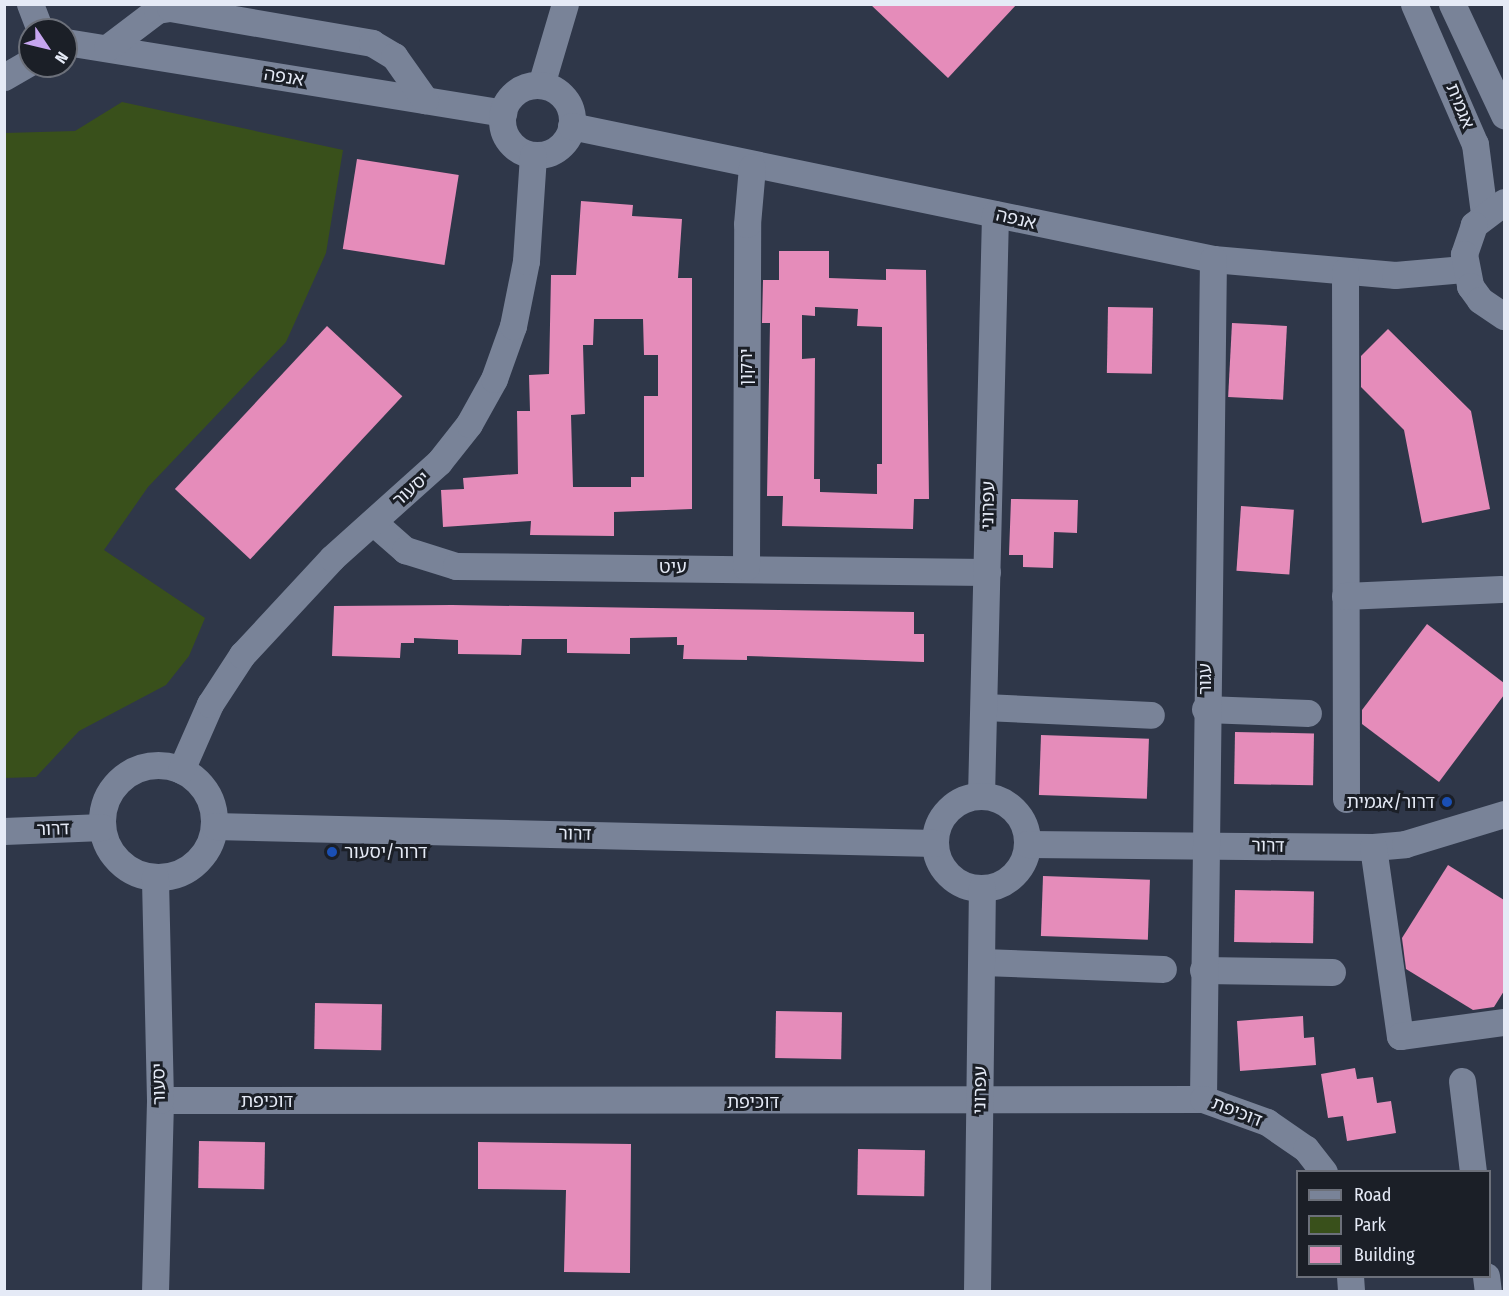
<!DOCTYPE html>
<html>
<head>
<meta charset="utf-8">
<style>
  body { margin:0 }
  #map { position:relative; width:1509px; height:1296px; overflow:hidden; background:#2f3749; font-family:"Fira Sans Condensed","Noto Sans Hebrew",sans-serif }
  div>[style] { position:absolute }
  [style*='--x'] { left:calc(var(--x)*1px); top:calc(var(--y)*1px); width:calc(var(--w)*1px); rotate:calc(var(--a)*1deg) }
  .green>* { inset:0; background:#39501b }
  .building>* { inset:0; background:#e58cba; transform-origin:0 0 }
  .minor>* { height:27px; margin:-13.5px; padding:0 13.5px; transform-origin:13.5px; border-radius:13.5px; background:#798398 }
  .minor>.ring { margin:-13.5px; padding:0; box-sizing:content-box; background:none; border:27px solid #798398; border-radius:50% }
  .dots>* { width:16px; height:16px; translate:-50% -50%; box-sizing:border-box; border:3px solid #1b1f27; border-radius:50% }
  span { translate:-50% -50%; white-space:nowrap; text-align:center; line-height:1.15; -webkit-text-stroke:6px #1b1f27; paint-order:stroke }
  .street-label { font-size:18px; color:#e5eaf6 }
  .poi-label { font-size:18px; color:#e5eaf6 }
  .right { translate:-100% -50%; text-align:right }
  .left { translate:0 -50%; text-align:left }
  .frame { position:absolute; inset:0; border:6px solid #e5eaf6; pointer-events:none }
  .legend { position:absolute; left:1296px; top:1170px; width:195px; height:108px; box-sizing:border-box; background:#1b1f27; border:2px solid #6c707a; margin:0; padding:8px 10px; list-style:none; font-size:18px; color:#e5eaf6 }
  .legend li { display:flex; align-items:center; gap:12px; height:30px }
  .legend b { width:30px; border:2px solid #6c707a }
  .north { position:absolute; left:18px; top:18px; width:60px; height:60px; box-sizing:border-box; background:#1b1f27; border:2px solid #6c707a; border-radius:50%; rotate:125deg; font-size:16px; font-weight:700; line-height:24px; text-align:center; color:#e5eaf6 }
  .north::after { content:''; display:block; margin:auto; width:21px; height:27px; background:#c7a6f0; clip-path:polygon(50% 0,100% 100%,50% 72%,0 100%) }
</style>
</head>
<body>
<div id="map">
  <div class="green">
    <div style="clip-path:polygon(122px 102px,343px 150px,326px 253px,286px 342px,148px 487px,104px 550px,205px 618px,189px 656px,166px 685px,79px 731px,36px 777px,5px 778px,5px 133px,75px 131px)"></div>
  </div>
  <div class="building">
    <div style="clip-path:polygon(870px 4px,1017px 4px,948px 78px)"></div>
    <div style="left:357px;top:159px;width:103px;height:91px;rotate:9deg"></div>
    <div style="clip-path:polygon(evenodd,581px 201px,633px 205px,632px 216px,682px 219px,678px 278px,692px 278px,692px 509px,614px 512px,614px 536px,530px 535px,531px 521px,443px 527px,441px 490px,464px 489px,463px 478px,518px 474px,517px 411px,530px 411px,529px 375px,549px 374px,551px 275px,576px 275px,581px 201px,594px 319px,643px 319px,644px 355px,658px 355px,658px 396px,644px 396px,644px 477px,631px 477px,631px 487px,573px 487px,571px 415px,585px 414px,583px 345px,593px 345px,594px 319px)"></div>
    <div style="clip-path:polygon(evenodd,779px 251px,829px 251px,829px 278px,886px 280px,886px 269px,926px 270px,929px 499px,914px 499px,913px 529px,782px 526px,783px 496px,767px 496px,770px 323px,762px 323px,763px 280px,779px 280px,779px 251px,815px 307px,858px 309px,857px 326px,882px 327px,882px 464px,877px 464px,877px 494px,820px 492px,820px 479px,814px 479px,815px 358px,802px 359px,802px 315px,815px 316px,815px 307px)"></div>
    <div style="left:1108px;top:307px;width:45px;height:66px;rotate:1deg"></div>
    <div style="left:1232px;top:323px;width:55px;height:74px;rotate:3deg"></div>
    <div style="left:327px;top:326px;width:103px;height:223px;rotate:43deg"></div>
    <div style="clip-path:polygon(1388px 329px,1471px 411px,1490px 509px,1422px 523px,1404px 430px,1361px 387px,1361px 356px)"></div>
    <div style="clip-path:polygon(1011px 499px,1078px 500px,1077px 533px,1054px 532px,1053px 568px,1023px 567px,1023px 555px,1009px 555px)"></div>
    <div style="left:1241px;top:506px;width:53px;height:65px;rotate:4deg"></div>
    <div style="clip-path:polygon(452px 605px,914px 612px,914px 634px,924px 634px,924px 662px,747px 656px,747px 660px,683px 659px,684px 645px,677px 645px,677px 637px,630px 638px,630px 654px,567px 653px,567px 639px,522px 639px,521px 655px,458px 654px,458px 640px,414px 638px,414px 643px,401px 643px,400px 658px,332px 656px,334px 606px)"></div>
    <div style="clip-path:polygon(1427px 624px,1504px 683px,1504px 695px,1439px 782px,1362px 724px,1362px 710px)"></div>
    <div style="left:1235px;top:732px;width:79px;height:52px;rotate:1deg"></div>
    <div style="left:1041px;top:735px;width:108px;height:60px;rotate:2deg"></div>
    <div style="clip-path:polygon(1448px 865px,1504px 900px,1504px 991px,1494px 1007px,1473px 1010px,1406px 969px,1402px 938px)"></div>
    <div style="left:1043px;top:876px;width:107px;height:60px;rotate:2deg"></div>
    <div style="left:1235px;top:890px;width:79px;height:52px;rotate:1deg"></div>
    <div style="left:315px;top:1003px;width:67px;height:46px;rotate:1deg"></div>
    <div style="left:776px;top:1011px;width:66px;height:47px;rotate:1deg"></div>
    <div style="clip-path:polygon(1303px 1016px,1304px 1038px,1314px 1037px,1316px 1065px,1240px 1071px,1237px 1021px)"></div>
    <div style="clip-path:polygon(1355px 1068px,1357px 1079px,1373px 1077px,1377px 1103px,1391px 1101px,1396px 1133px,1347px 1141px,1343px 1116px,1328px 1118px,1321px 1074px)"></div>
    <div style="left:199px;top:1141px;width:66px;height:47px;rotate:1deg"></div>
    <div style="clip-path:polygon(478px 1142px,631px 1144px,630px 1273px,564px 1272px,566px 1190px,478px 1189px)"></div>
    <div style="left:858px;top:1149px;width:67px;height:46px;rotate:1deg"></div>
  </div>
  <div class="minor">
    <div style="--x:30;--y:4;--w:28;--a:69"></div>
    <div style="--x:1414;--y:4;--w:153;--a:66.5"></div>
    <div style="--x:1475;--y:144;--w:70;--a:82.6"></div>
    <div style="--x:1452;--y:4;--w:123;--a:64.9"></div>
    <div style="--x:66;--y:42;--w:443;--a:9.2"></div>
    <div style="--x:107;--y:48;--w:63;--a:-37.2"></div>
    <div style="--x:157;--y:10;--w:13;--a:-9"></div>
    <div style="--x:170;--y:8;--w:205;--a:9.8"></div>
    <div style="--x:372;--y:43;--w:26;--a:31"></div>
    <div style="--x:394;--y:56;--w:54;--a:54.8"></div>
    <div style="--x:4;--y:77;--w:30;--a:-30"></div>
    <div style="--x:541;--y:85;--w:84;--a:-73.5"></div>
    <div class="ring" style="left:502px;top:85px;width:43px;height:43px"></div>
    <div style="--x:571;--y:126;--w:656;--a:11.7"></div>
    <div style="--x:1213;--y:259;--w:183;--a:5"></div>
    <div style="--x:1395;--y:275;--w:69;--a:-5"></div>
    <div style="--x:1504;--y:202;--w:38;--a:143"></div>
    <div style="--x:1474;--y:225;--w:31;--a:109"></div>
    <div style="--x:1464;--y:254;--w:33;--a:79"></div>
    <div style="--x:1470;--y:286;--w:17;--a:54"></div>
    <div style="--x:1480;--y:300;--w:29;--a:34"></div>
    <div style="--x:1345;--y:271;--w:528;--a:89.89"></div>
    <div style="--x:373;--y:522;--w:43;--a:41.2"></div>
    <div style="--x:405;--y:550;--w:53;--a:17.4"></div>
    <div style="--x:456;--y:566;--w:531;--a:0.65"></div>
    <div style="--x:746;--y:567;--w:343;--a:-89.8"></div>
    <div style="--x:747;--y:224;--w:57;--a:-85"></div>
    <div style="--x:1345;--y:596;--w:156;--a:-2.6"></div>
    <div style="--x:984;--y:707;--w:167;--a:2.7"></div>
    <div style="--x:1205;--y:709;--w:103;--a:2.2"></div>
    <div class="ring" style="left:102px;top:765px;width:85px;height:85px"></div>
    <div style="--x:181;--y:770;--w:72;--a:-66.3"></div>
    <div style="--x:210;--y:704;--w:59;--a:-56.9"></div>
    <div style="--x:242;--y:655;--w:132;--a:-47.1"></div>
    <div style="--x:332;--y:558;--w:144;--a:-41.9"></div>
    <div style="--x:439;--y:462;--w:48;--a:-51.7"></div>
    <div style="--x:469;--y:424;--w:51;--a:-60.9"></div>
    <div style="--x:494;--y:379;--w:56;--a:-70.3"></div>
    <div style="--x:513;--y:326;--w:66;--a:-78.7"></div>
    <div style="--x:526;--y:261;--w:106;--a:-86.2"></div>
    <div style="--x:981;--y:796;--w:582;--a:-88.62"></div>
    <div class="ring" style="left:935px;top:796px;width:65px;height:65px"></div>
    <div style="--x:214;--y:826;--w:721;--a:1.35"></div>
    <div style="--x:4;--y:831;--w:98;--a:-2.3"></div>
    <div style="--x:1027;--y:844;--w:346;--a:0.5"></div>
    <div style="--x:1373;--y:847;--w:32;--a:-5"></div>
    <div style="--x:1405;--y:844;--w:103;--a:-16.9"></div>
    <div style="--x:1373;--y:847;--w:191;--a:81.9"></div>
    <div style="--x:1400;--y:1036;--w:105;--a:-7.7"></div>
    <div style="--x:982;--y:962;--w:181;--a:2.2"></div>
    <div style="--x:1203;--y:970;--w:129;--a:0.9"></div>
    <div style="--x:1462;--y:1081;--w:92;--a:83.1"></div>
    <div style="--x:1203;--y:1099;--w:840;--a:-89.32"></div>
    <div style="--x:160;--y:1100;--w:1043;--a:-0.05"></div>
    <div style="--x:1203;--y:1099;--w:68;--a:19.8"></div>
    <div style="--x:1267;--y:1122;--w:47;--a:34.7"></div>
    <div style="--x:1306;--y:1149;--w:29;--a:52"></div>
    <div style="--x:1350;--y:1276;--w:16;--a:86"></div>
    <div style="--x:1486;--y:1276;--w:16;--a:83"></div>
    <div style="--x:155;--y:1292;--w:192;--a:-88.5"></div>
    <div style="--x:160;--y:1100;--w:223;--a:-91.3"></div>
    <div style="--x:977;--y:1292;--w:404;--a:-89.3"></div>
  </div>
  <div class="dots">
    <div style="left:1447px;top:802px;background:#1a4fb4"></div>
    <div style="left:332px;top:852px;background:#1a4fb4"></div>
  </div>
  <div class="street-label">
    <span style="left:284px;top:77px;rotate:9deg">אנפה</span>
    <span style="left:1460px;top:106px;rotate:68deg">אגמית</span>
    <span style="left:1016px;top:219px;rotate:13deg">אנפה</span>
    <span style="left:746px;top:367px;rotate:-90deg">ירקון</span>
    <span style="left:411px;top:489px;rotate:-42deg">יסעור</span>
    <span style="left:988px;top:505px;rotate:-89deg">עפרוני</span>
    <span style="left:673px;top:567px">עיט</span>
    <span style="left:1205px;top:679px;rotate:-90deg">עגור</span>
    <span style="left:53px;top:829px;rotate:-2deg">דרור</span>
    <span style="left:575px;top:834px;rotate:1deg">דרור</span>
    <span style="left:1268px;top:846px;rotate:1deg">דרור</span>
    <span style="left:159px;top:1084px;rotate:-91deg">יסעור</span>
    <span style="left:980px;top:1090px;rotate:-89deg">עפרוני</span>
    <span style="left:267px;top:1101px">דוכיפת</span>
    <span style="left:753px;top:1102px">דוכיפת</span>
    <span style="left:1237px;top:1112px;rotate:21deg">דוכיפת</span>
  </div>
  <div class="poi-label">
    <span class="right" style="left:1435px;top:802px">דרור/אגמית</span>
    <span class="left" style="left:344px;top:852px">דרור/יסעור</span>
  </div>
  <div class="frame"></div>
  <ul class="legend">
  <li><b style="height:8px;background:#798398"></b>Road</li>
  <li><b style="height:16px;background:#39501b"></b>Park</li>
  <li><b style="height:16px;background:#e58cba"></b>Building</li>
  </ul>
  <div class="north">N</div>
</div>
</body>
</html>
